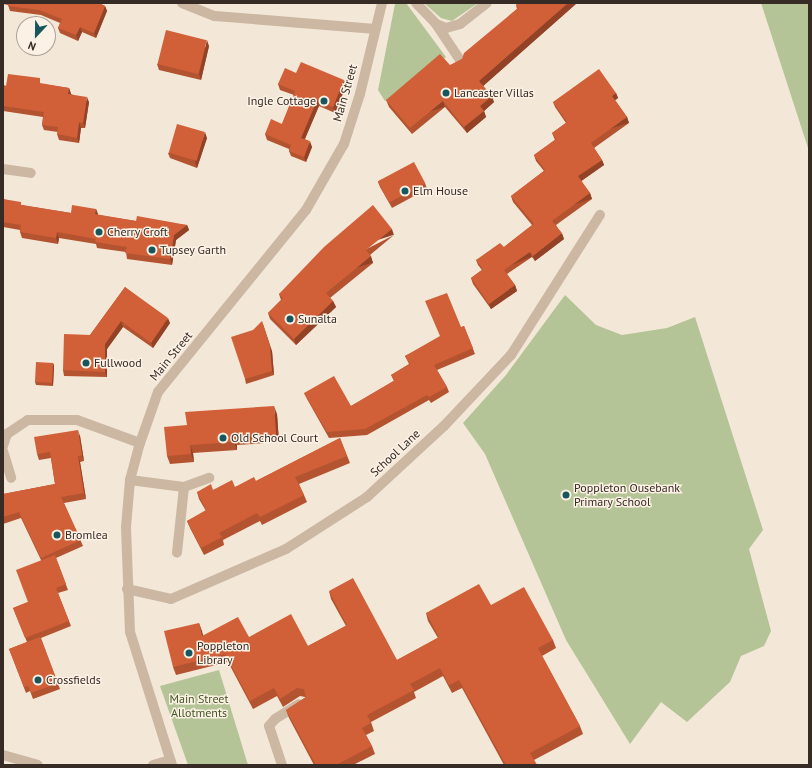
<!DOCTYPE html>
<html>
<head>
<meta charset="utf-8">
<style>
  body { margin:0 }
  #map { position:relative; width:812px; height:768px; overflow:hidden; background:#f3e7d8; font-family:"PT Sans",sans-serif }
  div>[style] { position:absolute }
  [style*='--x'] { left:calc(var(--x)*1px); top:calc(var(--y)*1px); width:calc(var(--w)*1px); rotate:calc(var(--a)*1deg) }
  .green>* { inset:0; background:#b4c496 }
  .service>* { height:10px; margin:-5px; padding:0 5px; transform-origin:5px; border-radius:5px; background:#ccb7a3 }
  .minor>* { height:10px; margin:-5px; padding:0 5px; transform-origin:5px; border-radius:5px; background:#ccb7a3 }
  .tertiary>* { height:10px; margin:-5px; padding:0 5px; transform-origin:5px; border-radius:5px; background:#ccb7a3 }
  .wall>* { inset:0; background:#b45330 }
  .shaded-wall>* { inset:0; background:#924327; transform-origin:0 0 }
  .building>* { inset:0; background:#d16038; transform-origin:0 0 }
  .dots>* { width:11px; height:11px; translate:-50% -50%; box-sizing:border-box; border:2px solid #fbf1e4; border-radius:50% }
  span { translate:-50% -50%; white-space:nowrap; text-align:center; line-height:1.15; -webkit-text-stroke:3px #fbf1e4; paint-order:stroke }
  .street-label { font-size:12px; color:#372b26 }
  .poi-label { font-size:12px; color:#372b26 }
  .left { translate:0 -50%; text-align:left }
  .right { translate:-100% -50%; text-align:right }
  .park-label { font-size:12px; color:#445727 }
  .frame { position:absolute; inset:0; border:4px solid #372b26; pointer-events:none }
  .north { position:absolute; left:16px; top:16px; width:40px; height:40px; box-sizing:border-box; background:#fbf1e4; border:1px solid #ada298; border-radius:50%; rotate:202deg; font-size:11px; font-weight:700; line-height:16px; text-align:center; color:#372b26 }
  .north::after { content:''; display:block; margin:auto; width:14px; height:18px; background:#17565c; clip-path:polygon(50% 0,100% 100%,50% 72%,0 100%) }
</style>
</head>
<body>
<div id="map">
  <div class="green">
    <div style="clip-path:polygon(406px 3px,446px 57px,416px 82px,414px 79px,385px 101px,378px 90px,395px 4px)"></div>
    <div style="clip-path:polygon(424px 3px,478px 3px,452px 21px,441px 18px)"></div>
    <div style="clip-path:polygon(761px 3px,809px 3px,809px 151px)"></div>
    <div style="clip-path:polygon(565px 295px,596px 325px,622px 335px,667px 328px,695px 317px,763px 530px,749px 549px,771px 631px,764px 646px,741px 656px,730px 682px,687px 722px,661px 702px,630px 744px,566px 640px,485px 454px,463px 423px,506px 375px)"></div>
    <div style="clip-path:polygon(219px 670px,248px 765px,188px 765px,160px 686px)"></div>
  </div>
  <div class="service">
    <div style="--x:416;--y:3;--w:29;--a:46"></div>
    <div style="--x:436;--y:24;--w:11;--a:22"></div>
    <div style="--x:446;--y:28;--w:15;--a:-16"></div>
    <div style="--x:460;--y:24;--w:34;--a:-38"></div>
    <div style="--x:436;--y:24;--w:43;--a:56.3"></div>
    <div style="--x:282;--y:765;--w:41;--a:-108.4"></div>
    <div style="--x:269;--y:726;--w:9;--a:-49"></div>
    <div style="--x:275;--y:719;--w:28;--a:-32"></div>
  </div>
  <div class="minor">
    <div style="--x:182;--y:3;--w:35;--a:22"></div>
    <div style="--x:215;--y:16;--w:161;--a:4.6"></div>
    <div style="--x:3;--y:169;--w:28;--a:8"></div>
    <div style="--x:3;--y:446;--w:13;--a:-72"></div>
    <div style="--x:7;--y:434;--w:25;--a:-34"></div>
    <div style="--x:28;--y:420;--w:49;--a:0"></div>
    <div style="--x:77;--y:420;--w:67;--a:20.1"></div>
    <div style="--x:3;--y:451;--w:28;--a:73"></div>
    <div style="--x:130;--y:480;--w:54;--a:7.4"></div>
    <div style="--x:184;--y:487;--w:66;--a:96.1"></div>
    <div style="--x:184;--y:487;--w:27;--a:-20"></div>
    <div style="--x:127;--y:589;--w:45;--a:12.8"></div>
    <div style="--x:171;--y:599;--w:125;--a:-23.5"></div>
    <div style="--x:286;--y:549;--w:96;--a:-32.7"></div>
    <div style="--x:367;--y:497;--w:105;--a:-42.7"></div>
    <div style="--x:444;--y:426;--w:98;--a:-46.7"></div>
    <div style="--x:511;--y:355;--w:166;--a:-57.6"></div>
    <div style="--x:3;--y:755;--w:36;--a:16"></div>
    <div style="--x:153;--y:765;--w:18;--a:-16"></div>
  </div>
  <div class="tertiary">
    <div style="--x:172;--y:765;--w:139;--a:-107.5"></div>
    <div style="--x:130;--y:632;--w:105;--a:-92.2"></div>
    <div style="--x:126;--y:527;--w:47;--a:-85.1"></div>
    <div style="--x:130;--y:480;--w:38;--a:-75"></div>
    <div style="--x:140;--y:443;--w:54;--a:-70.6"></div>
    <div style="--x:158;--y:392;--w:235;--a:-50.9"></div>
    <div style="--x:306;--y:210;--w:76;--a:-60.1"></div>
    <div style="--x:344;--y:144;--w:52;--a:-72.3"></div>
    <div style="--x:360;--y:94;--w:94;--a:-76.4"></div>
  </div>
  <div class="wall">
    <div style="clip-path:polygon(3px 3px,99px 3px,105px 6px,107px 11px,96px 38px,82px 32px,78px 41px,60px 33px,58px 28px,60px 23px,41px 15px,10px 11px,8px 5px,3px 4px)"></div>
    <div style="clip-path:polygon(518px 3px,577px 3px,483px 86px,494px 102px,484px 111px,486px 117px,467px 133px,445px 107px,412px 134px,389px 107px,386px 100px,462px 59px,517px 9px,516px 5px)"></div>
    <div style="clip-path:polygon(209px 46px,201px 80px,159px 70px,157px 64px)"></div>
    <div style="clip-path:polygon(296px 73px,346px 86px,335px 113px,319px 106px,305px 139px,312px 147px,306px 162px,291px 156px,289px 151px,289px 149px,267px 140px,265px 134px,282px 124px,294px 95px,280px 90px,278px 84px)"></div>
    <div style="clip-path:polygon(42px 84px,69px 88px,71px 94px,89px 102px,85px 128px,81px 128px,79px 143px,59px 140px,57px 134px,58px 132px,44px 130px,42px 125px,43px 117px,3px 111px,3px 85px,6px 86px)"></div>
    <div style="clip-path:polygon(616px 93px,618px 98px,615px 100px,627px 117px,629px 123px,594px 148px,602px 160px,604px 165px,581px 181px,590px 193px,592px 199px,556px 225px,564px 239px,535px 261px,532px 257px,507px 274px,515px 285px,517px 291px,491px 309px,473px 284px,471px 278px,482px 270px,478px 265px,476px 260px,504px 247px,532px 225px,513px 202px,511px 196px,544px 171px,536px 161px,534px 155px,555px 140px,552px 133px,566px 123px,555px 107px,553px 102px)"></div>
    <div style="clip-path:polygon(207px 138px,197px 168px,170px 158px,168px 153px)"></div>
    <div style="clip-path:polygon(378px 182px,425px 183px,427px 189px,392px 208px,380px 187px)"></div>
    <div style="clip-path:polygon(3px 199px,22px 205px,71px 213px,96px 209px,98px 215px,136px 221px,187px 225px,189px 230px,176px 240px,172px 265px,127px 259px,126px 252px,97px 248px,96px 244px,59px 238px,58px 244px,22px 238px,20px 232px,20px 230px,3px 227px)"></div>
    <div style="clip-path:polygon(394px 235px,370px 255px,373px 263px,330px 298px,333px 301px,336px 307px,296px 345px,270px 319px,268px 313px,281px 300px,279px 294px)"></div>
    <div style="clip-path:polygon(125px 287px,170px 323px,153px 348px,123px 327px,107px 349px,107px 377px,64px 376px,63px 370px,90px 335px)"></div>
    <div style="clip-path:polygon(464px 326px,475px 354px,437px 370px,447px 387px,449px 392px,431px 403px,429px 400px,367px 435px,329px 438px,307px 399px,304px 393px,351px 406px,394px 381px,391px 375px,409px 364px,405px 356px)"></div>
    <div style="clip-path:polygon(253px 330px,272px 351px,274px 375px,246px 384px,245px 379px)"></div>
    <div style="clip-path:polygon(53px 363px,54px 366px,53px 386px,36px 385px,35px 382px)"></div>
    <div style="clip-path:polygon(277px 414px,279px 442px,237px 445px,237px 450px,193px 453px,194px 462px,170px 464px,167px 456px,187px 425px)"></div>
    <div style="clip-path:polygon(80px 436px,84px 461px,80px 462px,86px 499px,64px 503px,83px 546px,56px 558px,68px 590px,58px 593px,71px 626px,41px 638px,60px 689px,33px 699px,30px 691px,26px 693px,9px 649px,27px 642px,13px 608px,28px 602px,41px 560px,21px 518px,3px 524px,3px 494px,55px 484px,51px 458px,39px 460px,37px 454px)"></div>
    <div style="clip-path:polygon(340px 438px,350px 463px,299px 484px,304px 495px,307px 502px,262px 525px,260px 521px,223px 540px,224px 545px,204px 555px,190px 528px,187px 521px,206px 511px,199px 499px,197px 492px,235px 487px,256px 481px)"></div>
    <div style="clip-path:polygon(329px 591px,397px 660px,438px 638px,428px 621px,426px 613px,491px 605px,553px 640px,556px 648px,542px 656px,580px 726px,583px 734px,534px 760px,537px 765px,504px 765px,462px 688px,452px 693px,443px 676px,414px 692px,416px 698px,371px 722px,374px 731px,366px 735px,372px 746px,375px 754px,353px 765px,314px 765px,289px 718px,286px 710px,306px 697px,305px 697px,300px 696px,283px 707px,277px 696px,253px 709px,228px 662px,176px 675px,173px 667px,199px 623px,203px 636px,249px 637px,308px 646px,346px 626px,331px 599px)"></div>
  </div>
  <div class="shaded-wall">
    <div style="clip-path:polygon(568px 3px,577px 3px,482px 87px,479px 81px)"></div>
    <div style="clip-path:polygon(105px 6px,107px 11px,96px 38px,94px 33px)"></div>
    <div style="clip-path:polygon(80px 27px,82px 32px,78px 41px,76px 35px)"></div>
    <div style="clip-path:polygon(207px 40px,209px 46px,201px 80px,199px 74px)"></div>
    <div style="clip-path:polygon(344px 80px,346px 86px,335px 113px,333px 107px)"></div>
    <div style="clip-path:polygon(69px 88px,71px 94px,70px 99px,68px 94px)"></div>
    <div style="clip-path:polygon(616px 93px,618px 98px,614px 101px,612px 96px)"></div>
    <div style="clip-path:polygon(492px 96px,494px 102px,484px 111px,486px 117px,467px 133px,464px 127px,480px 106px)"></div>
    <div style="clip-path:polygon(87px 97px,89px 102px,85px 128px,83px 123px)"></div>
    <div style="clip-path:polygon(317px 100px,319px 106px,303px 143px,301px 138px)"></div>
    <div style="left:443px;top:101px;width:6px;height:43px;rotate:72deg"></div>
    <div style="left:627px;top:117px;width:6px;height:44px;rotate:72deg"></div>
    <div style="clip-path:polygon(79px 122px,81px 128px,79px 143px,77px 138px)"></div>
    <div style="clip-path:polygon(205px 132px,207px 138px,197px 168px,195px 162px)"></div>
    <div style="clip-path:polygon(310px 141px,312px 147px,306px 162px,304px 157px)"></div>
    <div style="clip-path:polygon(602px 160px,604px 165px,580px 182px,578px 176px)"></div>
    <div style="left:590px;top:193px;width:6px;height:47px;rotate:72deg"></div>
    <div style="clip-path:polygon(96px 209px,98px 214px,97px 220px,95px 214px)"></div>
    <div style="clip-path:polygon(187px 225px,189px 230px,176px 240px,172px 265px,170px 259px,174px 235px)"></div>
    <div style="left:392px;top:229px;width:6px;height:33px;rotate:72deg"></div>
    <div style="clip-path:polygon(57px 232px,59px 238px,58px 244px,56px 238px)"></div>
    <div style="clip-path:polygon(562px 233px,564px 239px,535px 261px,533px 256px)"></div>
    <div style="left:530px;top:252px;width:5px;height:32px;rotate:68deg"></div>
    <div style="left:371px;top:256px;width:7px;height:58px;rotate:74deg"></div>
    <div style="clip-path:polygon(515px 285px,517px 291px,491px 309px,489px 304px)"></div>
    <div style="clip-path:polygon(333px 301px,336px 307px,296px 345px,294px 339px)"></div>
    <div style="clip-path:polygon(168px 318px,170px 323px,153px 348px,151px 343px)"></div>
    <div style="clip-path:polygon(121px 321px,123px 327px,107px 349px,107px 377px,105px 372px,105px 344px)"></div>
    <div style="clip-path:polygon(262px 321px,272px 351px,274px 375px,272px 371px)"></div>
    <div style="clip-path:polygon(53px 363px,54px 366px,53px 386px,52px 383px)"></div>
    <div style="clip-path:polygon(274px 406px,277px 414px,279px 442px,276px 434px)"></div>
    <div style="clip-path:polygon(78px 430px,80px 436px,84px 461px,82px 455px)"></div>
    <div style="clip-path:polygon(234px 437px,237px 445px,237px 450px,234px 442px)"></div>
    <div style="clip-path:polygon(190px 445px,193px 453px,194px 462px,191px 454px)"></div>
    <div style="clip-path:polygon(78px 456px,80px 462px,86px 499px,84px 493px)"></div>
    <div style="clip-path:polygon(199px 623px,202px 631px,205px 644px,202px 636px)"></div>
  </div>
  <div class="building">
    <div style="clip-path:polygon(8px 3px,99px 3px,105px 6px,94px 33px,80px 27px,76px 35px,58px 28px,62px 19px,39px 10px,8px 6px)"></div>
    <div style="clip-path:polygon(518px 3px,568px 3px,479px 81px,492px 96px,480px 106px,484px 111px,464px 127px,443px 101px,410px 128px,386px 100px,440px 54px,450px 65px,462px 59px,464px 53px,518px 8px,516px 5px)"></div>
    <div style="left:166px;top:30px;width:42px;height:35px;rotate:14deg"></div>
    <div style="clip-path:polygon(301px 62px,344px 80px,333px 107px,317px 100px,301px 138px,310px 141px,304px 157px,289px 151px,291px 145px,265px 134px,271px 119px,282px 124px,295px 91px,278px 84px,285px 68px,296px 73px)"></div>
    <div style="clip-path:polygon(599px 69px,616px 93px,612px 96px,627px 117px,591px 143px,602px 160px,578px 176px,590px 193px,552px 221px,562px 233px,533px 256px,530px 252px,504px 270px,515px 285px,489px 304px,471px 278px,483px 269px,476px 260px,500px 243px,504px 247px,534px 224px,511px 196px,545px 170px,534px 155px,556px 139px,552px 133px,567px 122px,553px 102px)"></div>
    <div style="clip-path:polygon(8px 74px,40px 78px,40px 83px,69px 88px,68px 94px,87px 97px,83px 123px,79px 122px,77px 138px,57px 134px,58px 127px,42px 125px,44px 112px,3px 106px,3px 85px,6px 86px)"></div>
    <div style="left:177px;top:124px;width:29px;height:30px;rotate:16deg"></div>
    <div style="left:414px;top:162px;width:24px;height:41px;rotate:62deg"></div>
    <div style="clip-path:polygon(3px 199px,21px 202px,21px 205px,71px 213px,72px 205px,96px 209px,95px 214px,136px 221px,137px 216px,187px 225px,174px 235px,170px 259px,125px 253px,127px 247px,95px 242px,96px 239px,57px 232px,56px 238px,20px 232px,21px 225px,3px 222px)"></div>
    <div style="clip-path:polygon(373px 205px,392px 229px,366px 250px,371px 256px,326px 293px,333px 301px,294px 339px,268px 313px,283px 298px,279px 294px,324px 247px)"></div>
    <div style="clip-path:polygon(125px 287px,168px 318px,151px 343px,121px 321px,105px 344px,105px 372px,63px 370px,64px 334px,90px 335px)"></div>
    <div style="clip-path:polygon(447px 293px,461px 327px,464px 326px,473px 348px,434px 365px,447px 387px,429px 397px,427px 395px,365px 429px,327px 432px,304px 393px,334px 376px,351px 406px,395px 380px,391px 375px,410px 364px,405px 356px,440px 336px,425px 301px)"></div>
    <div style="clip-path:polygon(262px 321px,270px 346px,272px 371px,245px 379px,231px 337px,253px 330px)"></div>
    <div style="left:36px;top:362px;width:17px;height:20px;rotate:3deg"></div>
    <div style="clip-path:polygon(274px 406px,276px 434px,234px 437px,234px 442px,190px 445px,191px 454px,167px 456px,164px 427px,187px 425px,185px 412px)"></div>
    <div style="clip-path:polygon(78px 430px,82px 455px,78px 456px,84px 493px,61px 497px,81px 540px,41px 558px,19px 512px,3px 517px,3px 494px,55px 484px,50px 452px,37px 454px,34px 437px)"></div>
    <div style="clip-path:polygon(340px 438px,347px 456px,295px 477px,304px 495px,260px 517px,257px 513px,219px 533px,222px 537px,201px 548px,187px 521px,206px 510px,197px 492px,211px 484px,213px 490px,232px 480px,235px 487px,254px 477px,256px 481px)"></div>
    <div style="clip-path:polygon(55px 555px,66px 584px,56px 588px,69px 621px,25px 638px,13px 608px,28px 602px,16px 570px)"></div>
    <div style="clip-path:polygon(353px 578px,397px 660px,439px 637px,426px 613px,479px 584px,491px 605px,524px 587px,553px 640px,538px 648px,580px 726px,530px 753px,537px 765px,506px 765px,459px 680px,449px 685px,440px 668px,410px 684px,414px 690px,367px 715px,371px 723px,362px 728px,372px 746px,336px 765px,316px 765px,286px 710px,306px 697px,304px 689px,297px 688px,280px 699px,274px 688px,250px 701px,225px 654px,173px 667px,164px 631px,199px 623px,202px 636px,238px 617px,249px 637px,291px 614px,308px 646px,347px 625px,329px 591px)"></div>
    <div style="clip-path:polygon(40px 637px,58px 683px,31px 693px,28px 686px,24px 687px,9px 649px)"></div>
  </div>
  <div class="dots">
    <div style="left:446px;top:93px;background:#17565c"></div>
    <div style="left:324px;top:101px;background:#17565c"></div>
    <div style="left:405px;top:191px;background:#17565c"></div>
    <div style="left:99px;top:232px;background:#17565c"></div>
    <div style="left:152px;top:250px;background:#17565c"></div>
    <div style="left:290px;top:319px;background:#17565c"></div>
    <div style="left:86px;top:363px;background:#17565c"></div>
    <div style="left:223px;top:438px;background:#17565c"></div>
    <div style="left:566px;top:495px;background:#17565c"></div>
    <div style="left:57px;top:535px;background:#17565c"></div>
    <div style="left:189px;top:653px;background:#17565c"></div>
    <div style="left:38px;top:680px;background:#17565c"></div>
  </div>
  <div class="street-label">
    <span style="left:345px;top:93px;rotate:-74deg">Main Street</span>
    <span style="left:171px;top:356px;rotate:-51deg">Main Street</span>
    <span style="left:395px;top:453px;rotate:-43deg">School Lane</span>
  </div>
  <div class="poi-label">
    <span class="left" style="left:454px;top:93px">Lancaster Villas</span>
    <span class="right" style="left:316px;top:101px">Ingle Cottage</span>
    <span class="left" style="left:413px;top:191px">Elm House</span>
    <span class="left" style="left:107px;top:232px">Cherry Croft</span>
    <span class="left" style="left:160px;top:250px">Tupsey Garth</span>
    <span class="left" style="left:298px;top:319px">Sunalta</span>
    <span class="left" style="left:94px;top:363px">Fullwood</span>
    <span class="left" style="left:231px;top:438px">Old School Court</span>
    <span class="left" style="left:574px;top:495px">Poppleton Ousebank<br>Primary School</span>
    <span class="left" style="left:65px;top:535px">Bromlea</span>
    <span class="left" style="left:197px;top:653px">Poppleton<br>Library</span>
    <span class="left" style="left:46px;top:680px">Crossfields</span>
  </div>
  <div class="park-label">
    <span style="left:199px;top:706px">Main Street<br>Allotments</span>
  </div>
  <div class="frame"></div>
  <div class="north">N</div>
</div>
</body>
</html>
